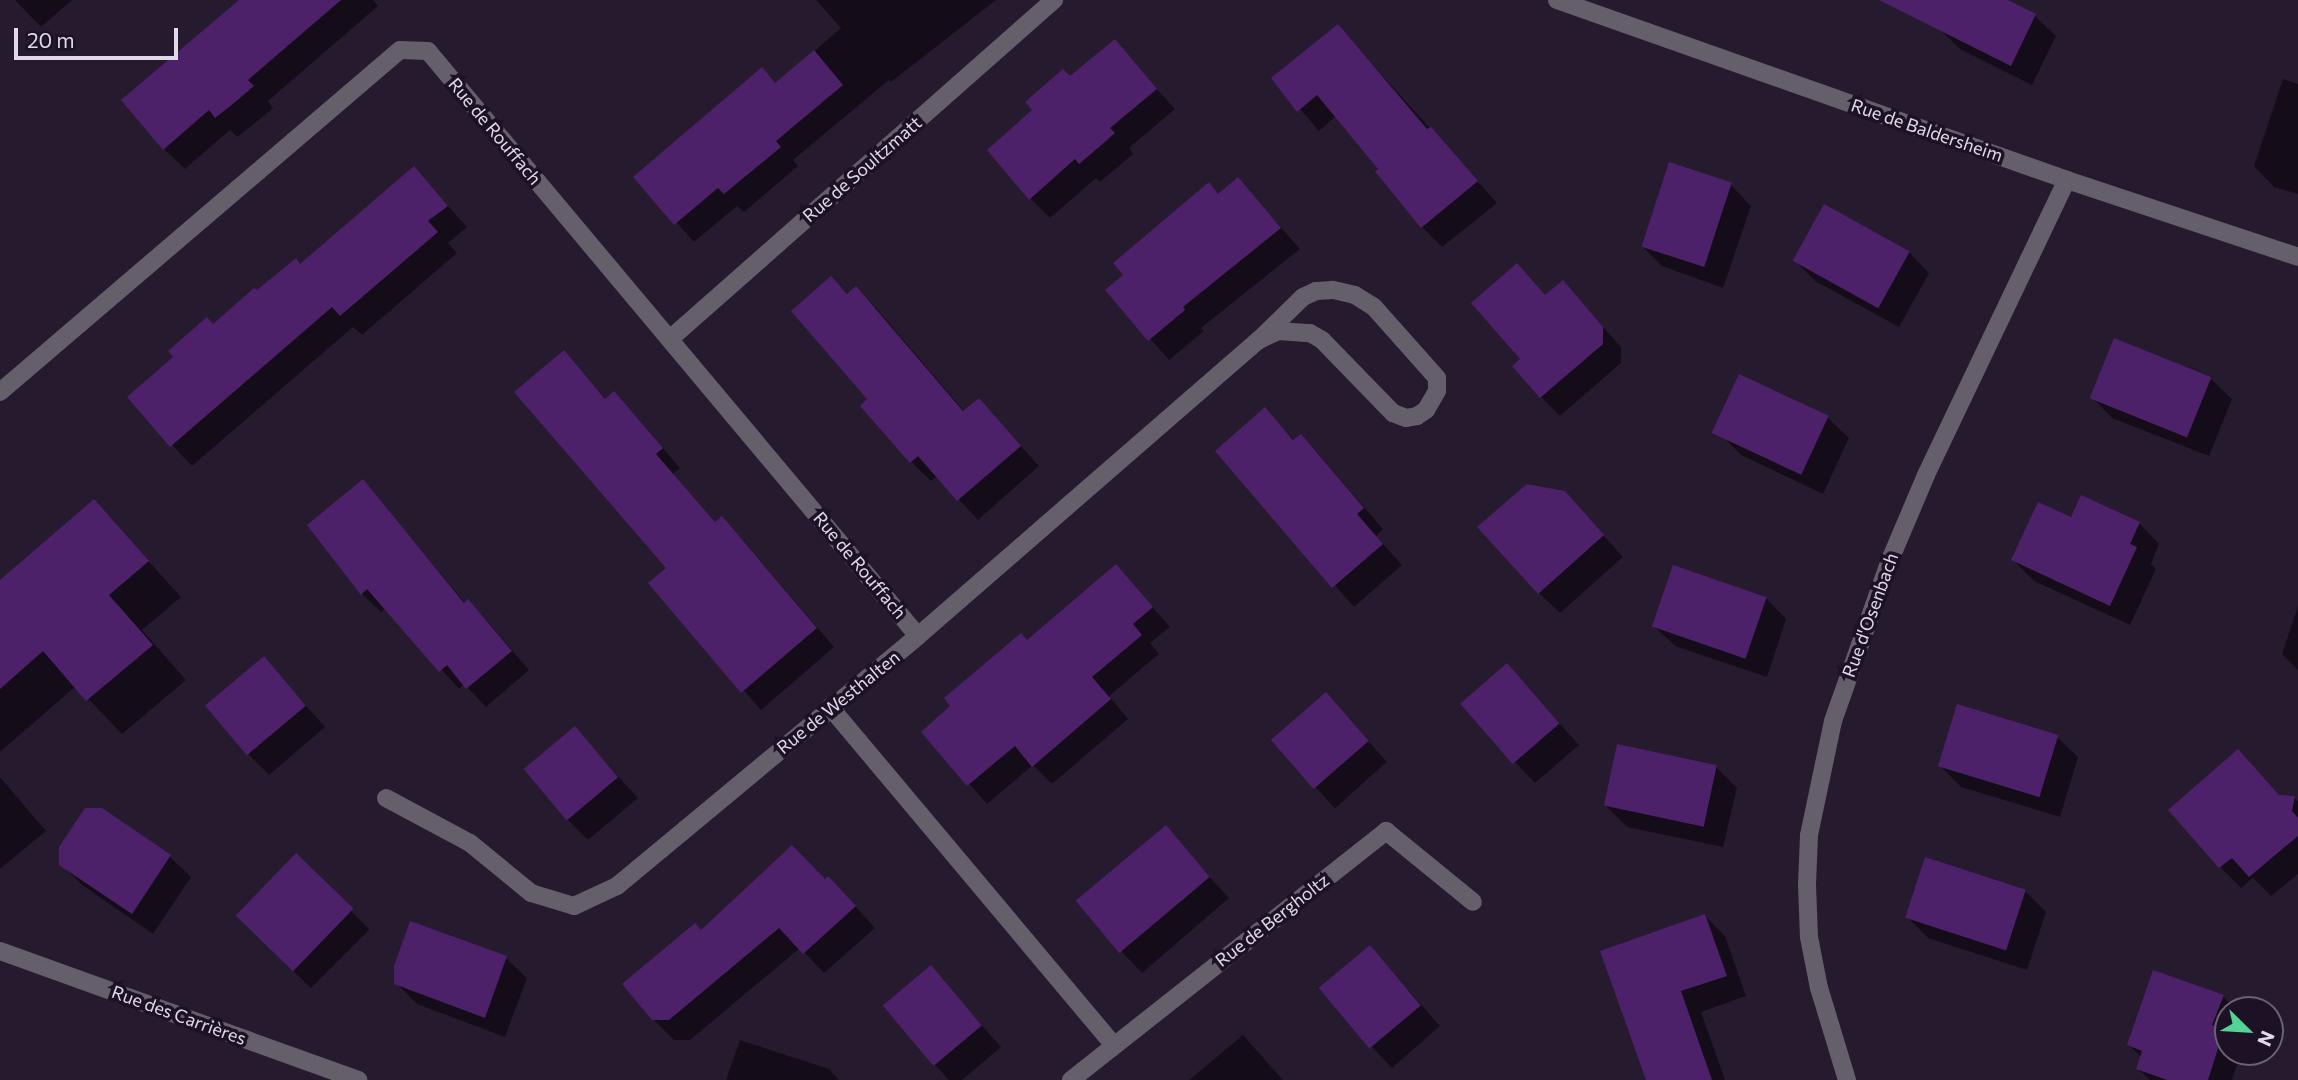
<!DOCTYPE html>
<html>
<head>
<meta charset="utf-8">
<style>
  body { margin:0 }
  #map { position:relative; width:2298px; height:1080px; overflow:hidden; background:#261a2f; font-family:Commissioner,sans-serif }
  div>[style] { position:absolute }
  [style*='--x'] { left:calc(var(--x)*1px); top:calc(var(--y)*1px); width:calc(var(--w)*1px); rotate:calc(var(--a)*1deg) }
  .shadow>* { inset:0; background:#0007; transform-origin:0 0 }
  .building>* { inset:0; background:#4d206a; transform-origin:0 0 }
  .minor>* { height:18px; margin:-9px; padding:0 9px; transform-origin:9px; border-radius:9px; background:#645f6a }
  span { translate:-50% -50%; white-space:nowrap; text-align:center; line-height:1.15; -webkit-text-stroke:7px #1c1125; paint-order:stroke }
  .street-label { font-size:18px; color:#e0d9e7 }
  .north { position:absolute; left:2214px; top:996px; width:70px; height:70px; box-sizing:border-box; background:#1c1125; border:2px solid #6a6173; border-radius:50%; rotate:114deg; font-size:19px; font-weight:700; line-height:28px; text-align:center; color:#e0d9e7 }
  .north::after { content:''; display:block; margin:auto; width:24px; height:32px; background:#53d396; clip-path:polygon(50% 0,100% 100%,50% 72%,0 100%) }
  .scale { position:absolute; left:14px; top:28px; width:164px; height:32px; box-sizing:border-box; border:4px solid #e0d9e7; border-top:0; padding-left:9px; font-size:21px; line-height:24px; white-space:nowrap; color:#e0d9e7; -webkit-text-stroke:5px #1c1125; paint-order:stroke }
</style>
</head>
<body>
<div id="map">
  <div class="shadow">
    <div style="clip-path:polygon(15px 0,72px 0,41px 27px)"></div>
    <div style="clip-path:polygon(241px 0,373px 0,378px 6px,268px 101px,273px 108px,255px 123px,237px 137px,230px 130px,185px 169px,164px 149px)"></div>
    <div style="clip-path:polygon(816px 0,996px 0,891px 82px,889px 80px,793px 160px,798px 166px,744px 212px,737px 206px,694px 242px,636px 177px,761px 69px,776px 84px,841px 28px)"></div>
    <div style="clip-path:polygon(1954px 0,2004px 0,2035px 16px,2056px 36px,2032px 85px,1960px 49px,1939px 29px)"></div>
    <div style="clip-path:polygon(1338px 26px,1497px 203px,1442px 247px,1422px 227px,1381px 169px,1336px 116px,1319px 131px,1273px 78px)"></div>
    <div style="clip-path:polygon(1114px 42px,1175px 109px,1129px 148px,1133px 154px,1100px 182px,1096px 178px,1050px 218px,1030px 198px,1070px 78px)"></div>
    <div style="clip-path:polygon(2283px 79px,2298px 84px,2298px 194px,2274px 187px,2254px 166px)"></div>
    <div style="clip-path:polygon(414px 168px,467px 227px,448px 243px,457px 253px,362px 335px,353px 327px,192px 466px,172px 445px,213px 326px,301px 266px)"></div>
    <div style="clip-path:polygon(1238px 179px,1300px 249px,1201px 328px,1204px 331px,1169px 360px,1108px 291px,1125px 276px,1209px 185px,1219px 195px)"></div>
    <div style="clip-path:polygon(1731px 185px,1751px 206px,1723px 288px,1662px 266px,1642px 246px)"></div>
    <div style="clip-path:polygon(1909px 252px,1929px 273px,1899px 327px,1815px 281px,1795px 261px)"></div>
    <div style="clip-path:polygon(1517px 266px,1547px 297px,1563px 283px,1621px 347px,1621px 363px,1560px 416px,1541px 397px,1522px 359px)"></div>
    <div style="clip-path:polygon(831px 278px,849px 295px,856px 288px,876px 308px,965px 412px,979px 400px,1039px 466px,978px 520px,937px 476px,931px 481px,911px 462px,870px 399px)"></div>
    <div style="clip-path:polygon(564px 352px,607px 400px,614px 394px,632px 412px,680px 468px,673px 474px,716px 523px,722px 519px,740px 537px,834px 647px,761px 710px,651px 583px,668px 568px)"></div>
    <div style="clip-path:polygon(2211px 379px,2232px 399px,2209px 456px,2112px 418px,2092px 397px)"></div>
    <div style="clip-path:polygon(1265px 410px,1295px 441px,1301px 436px,1321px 457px,1383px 529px,1376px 536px,1402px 565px,1354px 607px,1217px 451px)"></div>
    <div style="clip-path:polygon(1828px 418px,1849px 438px,1823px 494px,1741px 455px,1720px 434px)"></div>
    <div style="clip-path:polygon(363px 481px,466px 604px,468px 602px,487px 621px,529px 670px,486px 707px,464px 684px,459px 689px,386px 608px,381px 612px,362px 594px)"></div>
    <div style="clip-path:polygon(1565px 493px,1623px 557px,1560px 613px,1539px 593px)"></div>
    <div style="clip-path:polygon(94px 501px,181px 597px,142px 630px,186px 680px,122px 734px,76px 686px,0 752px,0 582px)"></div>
    <div style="clip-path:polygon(2071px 519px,2139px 523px,2159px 544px,2151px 564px,2156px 569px,2130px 625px,2034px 581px,2013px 560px)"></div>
    <div style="clip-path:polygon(1116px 566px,1170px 627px,1150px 643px,1159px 654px,1109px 696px,1128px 719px,1052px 784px,1033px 765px,987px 804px,923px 732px)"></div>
    <div style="clip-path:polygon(1766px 598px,1786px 619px,1767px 677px,1675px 646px,1654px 626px)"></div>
    <div style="clip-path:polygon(2298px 606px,2298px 670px,2282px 654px)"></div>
    <div style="clip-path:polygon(264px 659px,325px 727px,269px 775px,249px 755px)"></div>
    <div style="clip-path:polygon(1507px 665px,1579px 745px,1535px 783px,1515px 762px)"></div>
    <div style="left:1326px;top:694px;width:91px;height:70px;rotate:48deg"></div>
    <div style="clip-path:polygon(575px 729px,638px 798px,588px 840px,568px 820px)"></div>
    <div style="clip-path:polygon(2057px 737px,2078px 757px,2060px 817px,1961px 787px,1940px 766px)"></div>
    <div style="clip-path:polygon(2238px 751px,2281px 797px,2294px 798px,2298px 801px,2298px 874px,2271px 896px,2253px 878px,2241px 888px,2220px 867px)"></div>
    <div style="clip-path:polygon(1716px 767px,1737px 788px,1723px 847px,1627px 827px,1606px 806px)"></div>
    <div style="clip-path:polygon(0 777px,46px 831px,0 869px)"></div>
    <div style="clip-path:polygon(102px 810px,170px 857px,191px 877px,153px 934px,82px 885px,61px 864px)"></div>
    <div style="clip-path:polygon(1165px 828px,1229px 898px,1142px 973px,1122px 952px)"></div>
    <div style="left:296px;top:856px;width:104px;height:83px;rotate:45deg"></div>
    <div style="clip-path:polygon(2025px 891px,2046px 912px,2027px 970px,1928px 938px,1907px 917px)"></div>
    <div style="clip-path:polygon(849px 899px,875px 928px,824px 973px,800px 948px,690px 1040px,674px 1040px,653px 1019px,702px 932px)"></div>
    <div style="clip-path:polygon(1705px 916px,1725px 936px,1746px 996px,1701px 1012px,1725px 1080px,1647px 1080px)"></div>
    <div style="clip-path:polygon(1370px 947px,1440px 1026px,1392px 1068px,1372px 1047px)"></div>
    <div style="clip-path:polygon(506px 958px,527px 978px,505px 1037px,417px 1004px,396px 983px)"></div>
    <div style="clip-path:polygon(931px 968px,1001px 1047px,962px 1080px,949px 1080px,935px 1065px)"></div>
    <div style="clip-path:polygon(2223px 996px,2236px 1010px,2228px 1010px,2228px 1052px,2240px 1055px,2232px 1080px,2150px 1080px,2138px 1069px,2142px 1058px,2129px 1045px)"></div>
    <div style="clip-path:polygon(1243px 1035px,1283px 1080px,1189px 1080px)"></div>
    <div style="clip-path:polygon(740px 1040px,829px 1069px,839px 1080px,726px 1080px)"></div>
  </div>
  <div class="building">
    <div style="clip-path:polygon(239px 0,341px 0,248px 80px,254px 86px,234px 103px,215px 118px,209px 110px,163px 150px,121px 100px)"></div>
    <div style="clip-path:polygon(1879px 0,2008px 0,2036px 14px,2011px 66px)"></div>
    <div style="clip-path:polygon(1338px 24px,1427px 129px,1431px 127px,1478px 181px,1421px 228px,1378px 175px,1375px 172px,1378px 169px,1317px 95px,1297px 112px,1271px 78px)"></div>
    <div style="clip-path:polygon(1115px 39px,1157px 89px,1110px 128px,1115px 133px,1099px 147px,1079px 164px,1075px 159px,1029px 200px,987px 150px,1032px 110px,1025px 102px,1063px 69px,1070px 76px)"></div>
    <div style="clip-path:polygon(814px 50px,843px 85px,776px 141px,781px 147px,724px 194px,718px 188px,674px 225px,633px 177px,762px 67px,775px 83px)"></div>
    <div style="left:1669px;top:162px;width:66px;height:89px;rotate:18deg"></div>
    <div style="clip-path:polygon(414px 166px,448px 206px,428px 221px,438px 232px,340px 316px,332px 307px,170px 447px,127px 397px,173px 357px,168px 351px,207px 317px,213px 324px,254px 288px,257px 290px,296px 258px,300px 264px)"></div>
    <div style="clip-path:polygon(1238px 177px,1281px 228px,1183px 307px,1185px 310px,1148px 341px,1105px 290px,1123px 275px,1113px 263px,1209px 182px,1218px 194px)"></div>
    <div style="left:1824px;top:204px;width:98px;height:65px;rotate:29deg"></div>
    <div style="clip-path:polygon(1517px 263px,1545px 295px,1563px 280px,1603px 327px,1603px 344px,1540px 398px,1512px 366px,1520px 359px,1471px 303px)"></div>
    <div style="clip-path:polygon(831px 276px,847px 294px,856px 286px,963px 411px,979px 398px,1021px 446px,957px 501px,918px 456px,910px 463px,860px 406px,867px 399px,791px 311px)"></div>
    <div style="left:2114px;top:338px;width:105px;height:65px;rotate:22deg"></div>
    <div style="clip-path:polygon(564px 350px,605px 399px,614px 391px,663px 448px,656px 454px,715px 522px,722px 516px,817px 628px,741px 693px,648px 583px,666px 568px,514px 392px)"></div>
    <div style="left:1739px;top:374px;width:99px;height:65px;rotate:25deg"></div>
    <div style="clip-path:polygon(1265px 407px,1293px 440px,1301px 434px,1364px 508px,1357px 514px,1383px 544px,1332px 588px,1215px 451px)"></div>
    <div style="clip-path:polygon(363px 479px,464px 603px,468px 599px,512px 651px,466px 689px,447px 665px,439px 672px,367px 589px,361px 595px,307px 525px)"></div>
    <div style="clip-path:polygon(1527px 484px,1565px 491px,1604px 535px,1538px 594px,1477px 527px)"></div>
    <div style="clip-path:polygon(2081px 495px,2140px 522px,2130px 544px,2137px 547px,2110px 606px,2011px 560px,2038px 502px,2071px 517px)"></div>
    <div style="clip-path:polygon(94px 499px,149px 561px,109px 595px,153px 645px,86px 701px,43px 651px,0 689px,0 580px)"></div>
    <div style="clip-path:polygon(1116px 564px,1153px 607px,1133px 624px,1142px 635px,1092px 677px,1111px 699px,1032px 767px,1015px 746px,967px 786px,921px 732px,950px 706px,944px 698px,1021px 633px,1027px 640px)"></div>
    <div style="left:1673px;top:565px;width:99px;height:65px;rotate:19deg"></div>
    <div style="left:264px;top:656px;width:65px;height:77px;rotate:50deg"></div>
    <div style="left:1507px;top:663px;width:80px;height:62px;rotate:49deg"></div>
    <div style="left:1326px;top:692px;width:65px;height:73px;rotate:49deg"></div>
    <div style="left:1957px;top:704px;width:106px;height:65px;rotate:17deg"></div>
    <div style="left:575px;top:726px;width:67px;height:67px;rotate:50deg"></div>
    <div style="left:1617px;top:744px;width:102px;height:63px;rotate:12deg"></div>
    <div style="clip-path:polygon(2238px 749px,2279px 795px,2295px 796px,2292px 811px,2298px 818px,2298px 836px,2249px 877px,2232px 858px,2219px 868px,2168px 810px)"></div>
    <div style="clip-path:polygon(85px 808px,102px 808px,171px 855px,132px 914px,59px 865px,59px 847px)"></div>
    <div style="left:1166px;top:825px;width:68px;height:118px;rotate:50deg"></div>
    <div style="clip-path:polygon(792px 845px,825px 879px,828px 876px,856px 906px,803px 954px,779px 928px,669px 1020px,652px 1020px,622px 984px,695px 923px,701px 930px)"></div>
    <div style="left:296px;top:853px;width:80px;height:87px;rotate:44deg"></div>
    <div style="left:1925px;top:857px;width:106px;height:64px;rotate:18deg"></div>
    <div style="clip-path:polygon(1705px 914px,1727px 976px,1681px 991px,1712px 1080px,1646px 1080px,1600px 951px)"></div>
    <div style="clip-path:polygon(410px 921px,507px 956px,485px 1018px,394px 984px,394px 966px)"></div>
    <div style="left:1370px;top:945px;width:79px;height:67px;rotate:50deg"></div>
    <div style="left:931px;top:965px;width:79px;height:63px;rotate:50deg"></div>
    <div style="clip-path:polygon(2153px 970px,2224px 995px,2212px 1025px,2220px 1028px,2218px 1034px,2222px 1036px,2208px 1080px,2167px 1080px,2136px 1069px,2142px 1051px,2127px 1045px)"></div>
  </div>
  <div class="minor">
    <div style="--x:1557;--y:0;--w:541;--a:19.44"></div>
    <div style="--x:2067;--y:180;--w:243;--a:18.4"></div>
    <div style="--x:671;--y:338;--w:511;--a:-41.43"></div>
    <div style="--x:0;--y:392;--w:526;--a:-40.53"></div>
    <div style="--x:400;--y:50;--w:28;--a:2"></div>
    <div style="--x:428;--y:51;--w:763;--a:50.05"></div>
    <div style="--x:830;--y:707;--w:441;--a:50"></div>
    <div style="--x:386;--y:798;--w:95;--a:28.2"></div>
    <div style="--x:470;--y:843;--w:79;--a:39.3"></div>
    <div style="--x:531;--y:893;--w:45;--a:16.8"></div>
    <div style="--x:574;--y:906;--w:47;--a:-24.9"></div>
    <div style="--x:617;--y:886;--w:391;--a:-39.7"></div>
    <div style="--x:918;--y:636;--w:452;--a:-41"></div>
    <div style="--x:1259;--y:340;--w:21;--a:-25"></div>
    <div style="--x:1278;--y:331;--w:32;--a:4"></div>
    <div style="--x:1310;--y:333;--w:14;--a:30"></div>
    <div style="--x:1322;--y:340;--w:102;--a:45.8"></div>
    <div style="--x:1393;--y:413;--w:14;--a:21"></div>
    <div style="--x:1406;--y:418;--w:11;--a:-10"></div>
    <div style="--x:1417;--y:416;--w:11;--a:-34"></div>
    <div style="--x:1426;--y:410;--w:22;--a:-60"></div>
    <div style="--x:1437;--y:391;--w:13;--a:-90"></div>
    <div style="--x:1437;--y:378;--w:95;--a:-131.6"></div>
    <div style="--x:1374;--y:307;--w:22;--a:-148"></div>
    <div style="--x:1355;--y:295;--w:23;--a:-167"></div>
    <div style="--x:1333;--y:290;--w:17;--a:177"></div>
    <div style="--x:1316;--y:291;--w:14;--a:155"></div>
    <div style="--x:1303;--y:297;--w:62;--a:135.7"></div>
    <div style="--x:0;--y:951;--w:381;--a:19.8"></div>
    <div style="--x:1071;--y:1080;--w:402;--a:-38.3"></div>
    <div style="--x:1386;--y:831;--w:112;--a:39.2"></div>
    <div style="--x:1847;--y:1080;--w:96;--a:-106.9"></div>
    <div style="--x:1819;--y:988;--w:52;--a:-101.1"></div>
    <div style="--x:1809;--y:937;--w:52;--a:-92.2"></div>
    <div style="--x:1807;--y:885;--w:50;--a:-87.7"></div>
    <div style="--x:1809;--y:835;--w:116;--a:-78.1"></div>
    <div style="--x:1833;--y:721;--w:171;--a:-70.5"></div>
    <div style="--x:1890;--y:560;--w:92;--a:-67"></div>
    <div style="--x:1926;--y:475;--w:327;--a:-64.5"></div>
  </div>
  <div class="street-label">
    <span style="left:1927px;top:130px;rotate:19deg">Rue de Baldersheim</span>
    <span style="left:495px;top:131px;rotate:50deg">Rue de Rouffach</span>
    <span style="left:862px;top:169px;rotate:-41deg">Rue de Soultzmatt</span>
    <span style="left:860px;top:565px;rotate:50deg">Rue de Rouffach</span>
    <span style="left:1870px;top:615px;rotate:-70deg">Rue d'Osenbach</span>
    <span style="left:838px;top:702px;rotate:-39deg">Rue de Westhalten</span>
    <span style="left:1272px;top:920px;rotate:-38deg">Rue de Bergholtz</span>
    <span style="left:179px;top:1015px;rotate:20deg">Rue des Carrières</span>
  </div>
  <div class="north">N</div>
  <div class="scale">20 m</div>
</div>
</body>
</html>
